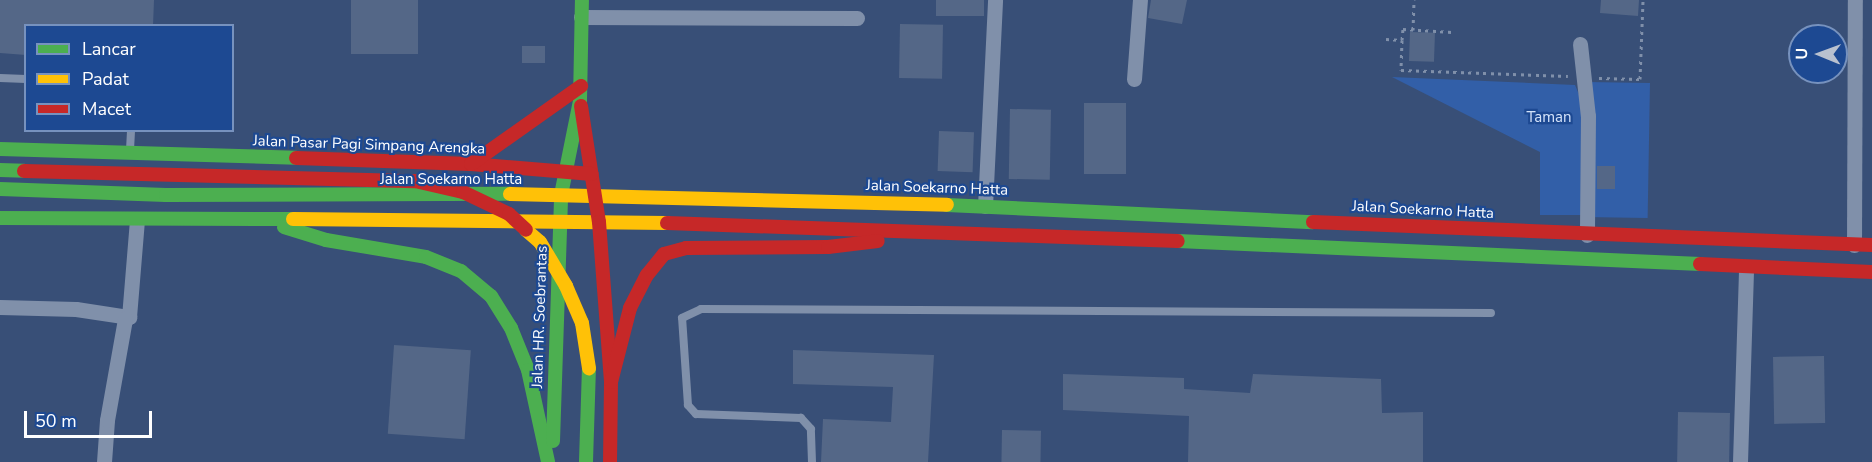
<!DOCTYPE html>
<html>
<head>
<meta charset="utf-8">
<style>
  body { margin:0 }
  #map { position:relative; width:1872px; height:462px; overflow:hidden; background:#384f77; font-family:"Nunito Sans",sans-serif }
  div>[style] { position:absolute }
  [style*='--x'] { left:calc(var(--x)*1px); top:calc(var(--y)*1px); width:calc(var(--w)*1px); rotate:calc(var(--a)*1deg) }
  .green>* { inset:0; background:#325fa8; transform-origin:0 0 }
  .building>* { inset:0; background:#546787; transform-origin:0 0 }
  .path>* { height:3px; margin-top:-1.5px; transform-origin:0; background:repeating-linear-gradient(90deg,#8090aa 0 3px,transparent 0 7.5px) }
  .lane>* { height:8px; margin:-4px; padding:0 4px; transform-origin:4px; border-radius:4px; background:#8090aa }
  .street>* { height:15px; margin:-7.5px; padding:0 7.5px; transform-origin:7.5px; border-radius:7.5px; background:#8090aa }
  .fast>* { height:14px; margin:-7px; padding:0 7px; transform-origin:7px; border-radius:7px; background:#4caf50 }
  .slow>* { height:14px; margin:-7px; padding:0 7px; transform-origin:7px; border-radius:7px; background:#ffc107 }
  .jam>* { height:14px; margin:-7px; padding:0 7px; transform-origin:7px; border-radius:7px; background:#c62828 }
  .slow-bridge>* { height:14px; margin:-7px; padding:0 7px; transform-origin:7px; border-radius:7px; background:#ffc107 }
  .jam-bridge>* { height:14px; margin:-7px; padding:0 7px; transform-origin:7px; border-radius:7px; background:#c62828 }
  span { translate:-50% -50%; white-space:nowrap; text-align:center; line-height:1.15; -webkit-text-stroke:4.5px #1d4992; paint-order:stroke }
  .park-label { font-size:15px; color:#d4e3fa }
  .street-label { font-size:15px; color:#fff }
  .legend { position:absolute; left:24px; top:24px; width:210px; height:108px; box-sizing:border-box; background:#1d4992; border:2px solid #7792be; margin:0; padding:8px 10px; list-style:none; font-size:18px; color:#fff }
  .legend li { display:flex; align-items:center; gap:12px; height:30px }
  .legend b { width:30px; border:2px solid #7792be }
  .north { position:absolute; left:1788px; top:24px; width:60px; height:60px; box-sizing:border-box; background:#1d4992; border:2px solid #7792be; border-radius:50%; rotate:271deg; font-size:16px; font-weight:700; line-height:24px; text-align:center; color:#fff }
  .north::after { content:''; display:block; margin:auto; width:21px; height:27px; background:#b9c1cf; clip-path:polygon(50% 0,100% 100%,50% 72%,0 100%) }
  .scale { position:absolute; left:24px; top:411px; width:128px; height:27px; box-sizing:border-box; border:3px solid #fff; border-top:0; padding-left:8px; font-size:18px; line-height:21px; white-space:nowrap; color:#fff; -webkit-text-stroke:4px #1d4992; paint-order:stroke }
</style>
</head>
<body>
<div id="map">
  <div class="green">
    <div style="clip-path:polygon(1392px 77px,1575px 85px,1584px 106px,1581px 215px,1540px 215px,1540px 152px)"></div>
    <div style="left:1586px;top:82px;width:64px;height:135px;rotate:1deg"></div>
  </div>
  <div class="building">
    <div style="clip-path:polygon(0 0,154px 0,153px 26px,26px 26px,26px 55px,0 53px)"></div>
    <div style="left:351px;top:0;width:67px;height:54px"></div>
    <div style="left:936px;top:0;width:48px;height:16px"></div>
    <div style="clip-path:polygon(1151px 0,1187px 0,1182px 24px,1148px 18px)"></div>
    <div style="clip-path:polygon(1601px 0,1639px 0,1638px 16px,1600px 13px)"></div>
    <div style="left:900px;top:24px;width:43px;height:54px;rotate:1deg"></div>
    <div style="left:1410px;top:32px;width:25px;height:29px;rotate:2deg"></div>
    <div style="left:522px;top:46px;width:23px;height:17px"></div>
    <div style="left:1084px;top:103px;width:42px;height:71px"></div>
    <div style="left:1010px;top:109px;width:41px;height:70px;rotate:1deg"></div>
    <div style="left:939px;top:131px;width:35px;height:40px;rotate:2deg"></div>
    <div style="left:1597px;top:166px;width:18px;height:23px"></div>
    <div style="left:394px;top:345px;width:77px;height:89px;rotate:4deg"></div>
    <div style="clip-path:polygon(793px 350px,934px 355px,928px 462px,821px 462px,823px 419px,891px 422px,893px 387px,793px 384px)"></div>
    <div style="left:1824px;top:356px;width:67px;height:51px;rotate:89deg"></div>
    <div style="clip-path:polygon(1063px 374px,1184px 378px,1184px 389px,1250px 393px,1253px 374px,1381px 379px,1382px 413px,1423px 412px,1423px 462px,1188px 462px,1189px 416px,1063px 410px)"></div>
    <div style="left:1678px;top:412px;width:52px;height:50px;rotate:1deg"></div>
    <div style="left:1002px;top:430px;width:39px;height:32px;rotate:1deg"></div>
  </div>
  <div class="path">
    <div style="--x:1413;--y:30;--w:30;--a:-88"></div>
    <div style="--x:1386;--y:39;--w:16;--a:4"></div>
    <div style="--x:1402;--y:40;--w:30;--a:92"></div>
    <div style="--x:1401;--y:70;--w:167;--a:2.1"></div>
    <div style="--x:1402;--y:40;--w:11;--a:-85"></div>
    <div style="--x:1403;--y:29;--w:49;--a:3.5"></div>
    <div style="--x:1599;--y:78;--w:41;--a:1.4"></div>
    <div style="--x:1640;--y:79;--w:79;--a:-87.8"></div>
  </div>
  <div class="lane">
    <div style="--x:0;--y:78;--w:26;--a:2"></div>
    <div style="--x:130;--y:150;--w:20;--a:-87"></div>
    <div style="--x:812;--y:462;--w:33;--a:-92"></div>
    <div style="--x:811;--y:429;--w:15;--a:-132"></div>
    <div style="--x:801;--y:418;--w:105;--a:-177.8"></div>
    <div style="--x:696;--y:414;--w:12;--a:-132"></div>
    <div style="--x:688;--y:405;--w:87;--a:-93.9"></div>
    <div style="--x:682;--y:318;--w:21;--a:-25"></div>
    <div style="--x:701;--y:309;--w:790;--a:0.29"></div>
  </div>
  <div class="street">
    <div style="--x:581;--y:17;--w:276;--a:0.2"></div>
    <div style="--x:1580;--y:44;--w:72;--a:83.7"></div>
    <div style="--x:1588;--y:116;--w:119;--a:90.5"></div>
    <div style="--x:1134;--y:79;--w:79;--a:-85.7"></div>
    <div style="--x:985;--y:206;--w:206;--a:-87.2"></div>
    <div style="--x:1854;--y:245;--w:245;--a:-89.8"></div>
    <div style="--x:0;--y:307;--w:76;--a:1.5"></div>
    <div style="--x:76;--y:309;--w:54;--a:8.6"></div>
    <div style="--x:129;--y:317;--w:97;--a:-85.3"></div>
    <div style="--x:104;--y:462;--w:42;--a:-85.9"></div>
    <div style="--x:107;--y:420;--w:103;--a:-79.9"></div>
    <div style="--x:1740;--y:462;--w:195;--a:-88.2"></div>
  </div>
  <div class="fast">
    <div style="--x:580;--y:101;--w:101;--a:-88.9"></div>
    <div style="--x:0;--y:149;--w:296;--a:1.7"></div>
    <div style="--x:0;--y:170;--w:24;--a:2"></div>
    <div style="--x:0;--y:189;--w:166;--a:2.1"></div>
    <div style="--x:166;--y:195;--w:344;--a:-0.2"></div>
    <div style="--x:947;--y:205;--w:366;--a:2.7"></div>
    <div style="--x:0;--y:218;--w:293;--a:0.2"></div>
    <div style="--x:284;--y:227;--w:44;--a:17.2"></div>
    <div style="--x:326;--y:240;--w:101;--a:9.6"></div>
    <div style="--x:426;--y:257;--w:38;--a:22"></div>
    <div style="--x:461;--y:271;--w:39;--a:40"></div>
    <div style="--x:491;--y:296;--w:38;--a:58"></div>
    <div style="--x:511;--y:328;--w:45;--a:68"></div>
    <div style="--x:528;--y:370;--w:94;--a:77.7"></div>
    <div style="--x:1178;--y:241;--w:523;--a:2.52"></div>
    <div style="--x:553;--y:441;--w:246;--a:-88.1"></div>
    <div style="--x:561;--y:195;--w:96;--a:-78.6"></div>
    <div style="--x:586;--y:462;--w:94;--a:-88.2"></div>
  </div>
  <div class="slow">
    <div style="--x:510;--y:194;--w:437;--a:1.4"></div>
    <div style="--x:293;--y:219;--w:374;--a:0.6"></div>
  </div>
  <div class="jam">
    <div style="--x:581;--y:106;--w:117;--a:81.2"></div>
    <div style="--x:599;--y:222;--w:160;--a:85.7"></div>
    <div style="--x:611;--y:382;--w:80;--a:90.7"></div>
    <div style="--x:296;--y:158;--w:175;--a:2"></div>
    <div style="--x:471;--y:164;--w:121;--a:4.7"></div>
    <div style="--x:471;--y:164;--w:135;--a:-35.3"></div>
    <div style="--x:1313;--y:222;--w:559;--a:2.36"></div>
    <div style="--x:667;--y:223;--w:511;--a:2.02"></div>
    <div style="--x:1700;--y:264;--w:172;--a:2.7"></div>
    <div style="--x:611;--y:382;--w:76;--a:-75.6"></div>
    <div style="--x:630;--y:308;--w:37;--a:-63"></div>
    <div style="--x:647;--y:275;--w:27;--a:-51"></div>
    <div style="--x:664;--y:254;--w:23;--a:-15"></div>
    <div style="--x:686;--y:248;--w:142;--a:-0.4"></div>
    <div style="--x:828;--y:247;--w:50;--a:-6.8"></div>
  </div>
  <div class="slow-bridge">
    <div style="--x:526;--y:230;--w:18;--a:41"></div>
    <div style="--x:540;--y:242;--w:51;--a:59.4"></div>
    <div style="--x:566;--y:286;--w:40;--a:66.6"></div>
    <div style="--x:582;--y:323;--w:46;--a:81.2"></div>
  </div>
  <div class="jam-bridge">
    <div style="--x:24;--y:171;--w:391;--a:1.5"></div>
    <div style="--x:415;--y:181;--w:49;--a:12.9"></div>
    <div style="--x:463;--y:192;--w:51;--a:25.6"></div>
    <div style="--x:509;--y:214;--w:23;--a:43"></div>
  </div>
  <div class="park-label">
    <span style="left:1549px;top:118px">Taman</span>
  </div>
  <div class="street-label">
    <span style="left:369px;top:145px;rotate:2deg">Jalan Pasar Pagi Simpang Arengka</span>
    <span style="left:451px;top:180px">Jalan Soekarno Hatta</span>
    <span style="left:937px;top:188px;rotate:2deg">Jalan Soekarno Hatta</span>
    <span style="left:1423px;top:210px;rotate:3deg">Jalan Soekarno Hatta</span>
    <span style="left:540px;top:317px;rotate:-88deg">Jalan HR. Soebrantas</span>
  </div>
  <ul class="legend">
  <li><b style="height:8px;background:#4caf50"></b>Lancar</li>
  <li><b style="height:8px;background:#ffc107"></b>Padat</li>
  <li><b style="height:8px;background:#c62828"></b>Macet</li>
  </ul>
  <div class="north">U</div>
  <div class="scale">50 m</div>
</div>
</body>
</html>
